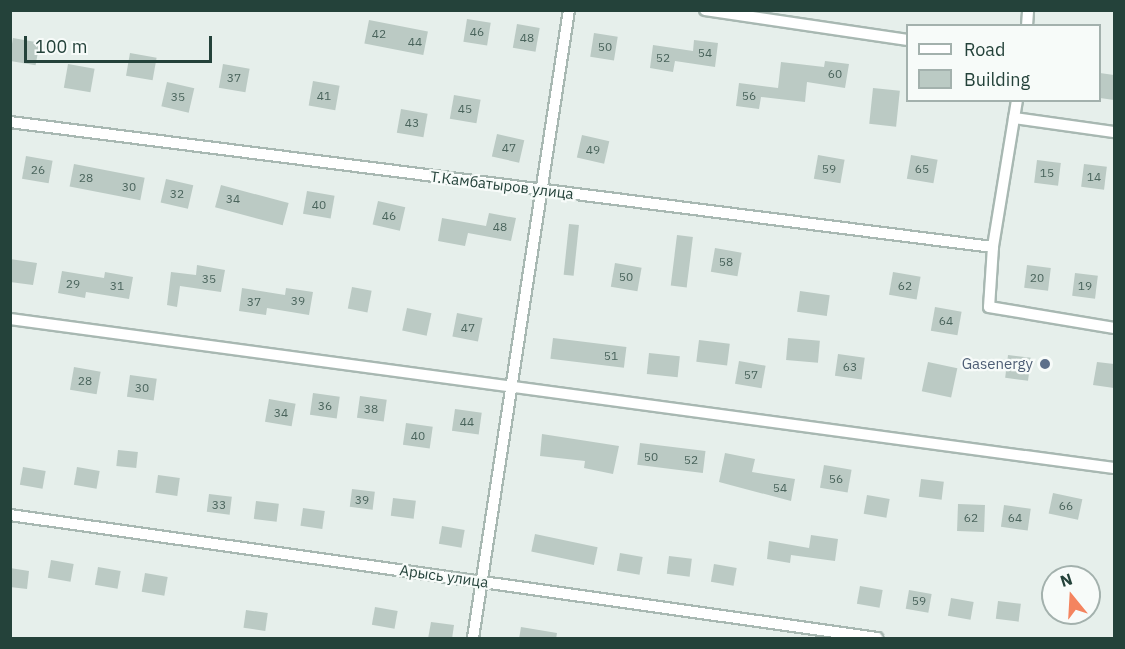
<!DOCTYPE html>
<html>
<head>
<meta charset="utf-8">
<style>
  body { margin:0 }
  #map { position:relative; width:1125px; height:649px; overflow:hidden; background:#e6efeb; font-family:"IBM Plex Sans",sans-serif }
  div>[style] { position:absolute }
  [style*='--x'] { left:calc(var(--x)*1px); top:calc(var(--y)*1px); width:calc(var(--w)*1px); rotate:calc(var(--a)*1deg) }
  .building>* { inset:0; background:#bbcac4; transform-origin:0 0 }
  .roads { filter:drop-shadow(2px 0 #a8b8b2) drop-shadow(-2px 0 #a8b8b2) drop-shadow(0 2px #a8b8b2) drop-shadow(0 -2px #a8b8b2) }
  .minor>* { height:10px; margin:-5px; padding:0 5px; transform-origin:5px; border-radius:5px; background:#fff }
  .dots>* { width:16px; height:16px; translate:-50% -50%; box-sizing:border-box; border:3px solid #f7fbf9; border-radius:50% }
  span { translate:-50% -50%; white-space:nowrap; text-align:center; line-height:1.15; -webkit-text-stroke:4.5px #f7fbf9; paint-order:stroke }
  .number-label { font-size:12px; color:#4a645c }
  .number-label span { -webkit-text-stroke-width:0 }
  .street-label { font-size:15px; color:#24423a }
  .service-label { font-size:15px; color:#4e5e75 }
  .right { translate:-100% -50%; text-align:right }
  .frame { position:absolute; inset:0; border:12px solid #24423a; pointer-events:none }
  .legend { position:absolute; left:906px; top:24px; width:195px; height:78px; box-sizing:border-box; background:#f7fbf9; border:2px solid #a3b1ad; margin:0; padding:8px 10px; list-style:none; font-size:18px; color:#24423a }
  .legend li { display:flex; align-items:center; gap:12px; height:30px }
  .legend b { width:30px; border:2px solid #a3b1ad }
  .north { position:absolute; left:1041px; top:565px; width:60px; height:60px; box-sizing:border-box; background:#f7fbf9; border:2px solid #a3b1ad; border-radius:50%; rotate:342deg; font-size:16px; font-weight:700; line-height:24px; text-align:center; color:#24423a }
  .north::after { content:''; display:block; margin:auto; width:21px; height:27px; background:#f4845f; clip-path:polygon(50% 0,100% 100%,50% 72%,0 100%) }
  .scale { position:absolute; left:24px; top:36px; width:188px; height:27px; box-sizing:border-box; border:3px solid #24423a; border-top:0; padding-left:8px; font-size:18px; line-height:21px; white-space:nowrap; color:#24423a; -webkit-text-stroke:4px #f7fbf9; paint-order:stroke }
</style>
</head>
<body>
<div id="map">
  <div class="building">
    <div style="left:467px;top:19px;width:24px;height:23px;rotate:9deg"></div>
    <div style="left:369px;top:20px;width:60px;height:24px;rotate:11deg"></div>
    <div style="left:517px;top:24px;width:23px;height:24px;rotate:10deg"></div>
    <div style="left:594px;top:33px;width:24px;height:24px;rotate:9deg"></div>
    <div style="left:13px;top:38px;width:27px;height:23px;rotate:10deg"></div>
    <div style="clip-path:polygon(694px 40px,718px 43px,715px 67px,675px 61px,673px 72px,650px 68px,653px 45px,693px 51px)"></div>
    <div style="left:130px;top:53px;width:27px;height:23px;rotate:10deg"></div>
    <div style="clip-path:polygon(825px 61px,849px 64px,845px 88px,807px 82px,805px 102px,761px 97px,759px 109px,736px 106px,739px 83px,778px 88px,781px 62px,824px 67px)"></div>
    <div style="left:68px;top:64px;width:27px;height:24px;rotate:10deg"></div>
    <div style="left:223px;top:64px;width:27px;height:24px;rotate:10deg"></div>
    <div style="clip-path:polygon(1100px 73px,1114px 75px,1114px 100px,1100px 98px)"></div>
    <div style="left:313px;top:81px;width:27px;height:25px;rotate:10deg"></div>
    <div style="left:167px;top:82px;width:28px;height:25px;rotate:13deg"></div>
    <div style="left:873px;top:88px;width:27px;height:36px;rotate:6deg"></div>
    <div style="left:454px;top:95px;width:27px;height:24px;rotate:10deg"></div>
    <div style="left:401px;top:109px;width:27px;height:24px;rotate:10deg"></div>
    <div style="left:497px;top:134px;width:28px;height:23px;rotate:13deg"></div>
    <div style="left:582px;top:135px;width:28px;height:23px;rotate:13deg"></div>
    <div style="left:818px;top:155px;width:27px;height:24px;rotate:10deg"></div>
    <div style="left:911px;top:155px;width:27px;height:24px;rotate:10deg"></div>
    <div style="left:26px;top:156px;width:27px;height:23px;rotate:10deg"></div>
    <div style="left:1037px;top:160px;width:24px;height:23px;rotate:7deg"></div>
    <div style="left:74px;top:164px;width:72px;height:23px;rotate:11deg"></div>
    <div style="left:1084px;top:164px;width:23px;height:23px;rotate:7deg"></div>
    <div style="left:166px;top:179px;width:28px;height:24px;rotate:13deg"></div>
    <div style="left:221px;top:185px;width:70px;height:23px;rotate:15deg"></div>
    <div style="left:307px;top:191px;width:28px;height:23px;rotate:10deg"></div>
    <div style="left:378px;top:201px;width:28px;height:24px;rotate:13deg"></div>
    <div style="clip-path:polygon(489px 213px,516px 218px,511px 241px,468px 233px,465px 246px,438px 241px,442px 218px,486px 226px)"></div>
    <div style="left:569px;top:224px;width:10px;height:51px;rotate:6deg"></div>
    <div style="left:677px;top:235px;width:16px;height:51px;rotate:7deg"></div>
    <div style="left:715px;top:248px;width:27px;height:24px;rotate:10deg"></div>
    <div style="clip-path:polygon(10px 259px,37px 263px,33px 285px,10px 282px)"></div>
    <div style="left:615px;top:263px;width:27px;height:24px;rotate:10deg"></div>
    <div style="clip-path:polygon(197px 265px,225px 270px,221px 292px,180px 286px,177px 307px,167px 305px,171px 272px,196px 275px)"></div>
    <div style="left:1027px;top:265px;width:24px;height:23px;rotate:7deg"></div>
    <div style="clip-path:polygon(62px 271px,104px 278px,105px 272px,133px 277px,129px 299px,86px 292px,85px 298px,58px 293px)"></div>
    <div style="left:893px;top:272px;width:28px;height:23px;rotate:10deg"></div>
    <div style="left:1075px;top:273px;width:23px;height:23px;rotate:7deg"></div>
    <div style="left:352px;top:287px;width:20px;height:22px;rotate:11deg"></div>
    <div style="clip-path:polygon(242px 288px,285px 295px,286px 288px,313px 292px,309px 315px,267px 308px,266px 315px,239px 311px)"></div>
    <div style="left:800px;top:291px;width:30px;height:21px;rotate:8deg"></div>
    <div style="left:935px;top:307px;width:27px;height:24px;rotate:10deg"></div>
    <div style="left:407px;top:308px;width:25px;height:23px;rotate:12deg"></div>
    <div style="left:457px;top:313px;width:26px;height:24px;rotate:11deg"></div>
    <div style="left:553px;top:338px;width:74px;height:21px;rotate:7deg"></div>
    <div style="left:788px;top:338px;width:32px;height:22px;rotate:5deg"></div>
    <div style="left:699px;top:340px;width:31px;height:22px;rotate:7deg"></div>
    <div style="left:649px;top:353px;width:31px;height:21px;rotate:6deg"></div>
    <div style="left:838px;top:354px;width:27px;height:22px;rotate:8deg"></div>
    <div style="left:1008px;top:355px;width:23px;height:23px;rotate:7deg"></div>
    <div style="left:739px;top:361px;width:27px;height:23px;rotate:10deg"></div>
    <div style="left:928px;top:362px;width:30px;height:30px;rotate:12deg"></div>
    <div style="clip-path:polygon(1097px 362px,1114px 364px,1114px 388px,1093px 385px)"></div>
    <div style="left:74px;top:367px;width:27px;height:23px;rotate:10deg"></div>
    <div style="left:130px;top:375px;width:27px;height:22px;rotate:8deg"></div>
    <div style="left:313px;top:393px;width:27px;height:22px;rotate:8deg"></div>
    <div style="left:360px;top:396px;width:27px;height:22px;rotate:8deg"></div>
    <div style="left:269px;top:399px;width:27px;height:23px;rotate:10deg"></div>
    <div style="left:455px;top:409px;width:27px;height:22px;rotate:8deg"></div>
    <div style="left:406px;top:423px;width:27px;height:22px;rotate:8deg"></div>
    <div style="clip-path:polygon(542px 434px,619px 446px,613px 474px,584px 468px,585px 461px,540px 456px)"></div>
    <div style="left:640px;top:443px;width:66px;height:22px;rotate:7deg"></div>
    <div style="left:118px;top:450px;width:20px;height:16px;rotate:6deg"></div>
    <div style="clip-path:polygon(725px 453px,755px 459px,752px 472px,795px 479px,791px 501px,719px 482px)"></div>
    <div style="left:824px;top:465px;width:28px;height:23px;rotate:10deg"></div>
    <div style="left:23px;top:467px;width:23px;height:18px;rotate:10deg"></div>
    <div style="left:77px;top:467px;width:23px;height:18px;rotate:10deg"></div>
    <div style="left:158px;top:475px;width:22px;height:18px;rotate:8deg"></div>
    <div style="left:921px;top:479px;width:23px;height:18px;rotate:7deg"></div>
    <div style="left:352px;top:489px;width:23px;height:18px;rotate:7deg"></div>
    <div style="left:1053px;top:493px;width:30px;height:21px;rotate:12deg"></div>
    <div style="left:209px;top:494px;width:23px;height:18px;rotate:7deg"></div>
    <div style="left:867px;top:495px;width:23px;height:19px;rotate:10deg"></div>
    <div style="left:393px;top:498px;width:23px;height:18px;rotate:7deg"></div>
    <div style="left:256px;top:501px;width:23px;height:18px;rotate:7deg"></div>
    <div style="left:958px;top:504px;width:27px;height:27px;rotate:2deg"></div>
    <div style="left:1004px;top:505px;width:27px;height:22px;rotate:8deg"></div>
    <div style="left:303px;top:508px;width:22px;height:18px;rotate:8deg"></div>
    <div style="left:442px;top:526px;width:23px;height:18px;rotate:10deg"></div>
    <div style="left:535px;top:534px;width:64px;height:18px;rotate:12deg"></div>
    <div style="clip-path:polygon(811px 535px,838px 539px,835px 561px,791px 555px,790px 563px,767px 559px,769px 541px,809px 548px)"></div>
    <div style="left:620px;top:553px;width:23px;height:18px;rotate:10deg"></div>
    <div style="left:669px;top:556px;width:23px;height:18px;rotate:7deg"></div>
    <div style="left:51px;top:560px;width:23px;height:18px;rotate:10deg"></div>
    <div style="left:714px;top:564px;width:23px;height:18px;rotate:10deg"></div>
    <div style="left:98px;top:567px;width:23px;height:18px;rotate:10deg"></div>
    <div style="clip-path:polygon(10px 568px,29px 571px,27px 589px,10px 587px)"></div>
    <div style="left:145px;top:573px;width:23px;height:19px;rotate:10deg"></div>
    <div style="left:860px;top:586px;width:23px;height:18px;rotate:10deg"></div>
    <div style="left:909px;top:590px;width:23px;height:19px;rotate:10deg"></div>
    <div style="left:951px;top:598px;width:23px;height:18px;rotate:10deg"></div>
    <div style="left:998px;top:601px;width:23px;height:18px;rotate:7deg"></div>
    <div style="left:375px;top:607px;width:23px;height:18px;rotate:10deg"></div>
    <div style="left:246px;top:610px;width:22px;height:18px;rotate:8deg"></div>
    <div style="clip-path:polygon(431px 622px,454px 625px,452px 639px,428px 639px)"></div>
    <div style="clip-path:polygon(521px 627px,557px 633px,556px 639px,519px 639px)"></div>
  </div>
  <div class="roads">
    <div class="minor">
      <div style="--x:705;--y:10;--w:205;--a:8.4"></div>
      <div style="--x:1027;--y:26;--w:16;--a:-86"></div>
      <div style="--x:1017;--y:100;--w:149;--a:99.3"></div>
      <div style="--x:993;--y:247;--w:60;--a:93.8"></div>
      <div style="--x:989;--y:307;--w:127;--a:9.5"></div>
      <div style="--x:1014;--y:118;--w:101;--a:8"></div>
      <div style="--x:10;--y:122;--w:991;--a:7.25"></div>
      <div style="--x:10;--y:319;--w:1114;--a:7.69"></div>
      <div style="--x:10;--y:515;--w:876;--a:8.07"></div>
      <div style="--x:473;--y:638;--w:635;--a:-81.31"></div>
    </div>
  </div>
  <div class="dots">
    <div style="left:1045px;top:364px;background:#5c6f8a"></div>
  </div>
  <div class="number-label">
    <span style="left:477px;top:32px">46</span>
    <span style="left:379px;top:34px">42</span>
    <span style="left:527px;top:38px">48</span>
    <span style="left:415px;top:42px">44</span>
    <span style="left:605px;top:47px">50</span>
    <span style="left:705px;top:53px">54</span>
    <span style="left:663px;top:58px">52</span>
    <span style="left:835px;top:74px">60</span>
    <span style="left:234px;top:78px">37</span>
    <span style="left:324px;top:96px">41</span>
    <span style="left:749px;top:96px">56</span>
    <span style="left:178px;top:97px">35</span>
    <span style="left:465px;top:109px">45</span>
    <span style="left:412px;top:123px">43</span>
    <span style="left:509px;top:148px">47</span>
    <span style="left:593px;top:150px">49</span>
    <span style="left:829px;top:169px">59</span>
    <span style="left:922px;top:169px">65</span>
    <span style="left:38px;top:170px">26</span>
    <span style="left:1047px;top:173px">15</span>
    <span style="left:1094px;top:177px">14</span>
    <span style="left:86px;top:178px">28</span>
    <span style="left:129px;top:187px">30</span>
    <span style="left:177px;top:194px">32</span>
    <span style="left:233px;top:199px">34</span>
    <span style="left:319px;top:205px">40</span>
    <span style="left:389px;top:216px">46</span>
    <span style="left:500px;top:227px">48</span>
    <span style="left:726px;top:262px">58</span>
    <span style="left:626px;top:277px">50</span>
    <span style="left:1037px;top:278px">20</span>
    <span style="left:209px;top:279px">35</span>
    <span style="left:73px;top:284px">29</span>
    <span style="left:117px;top:286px">31</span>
    <span style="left:905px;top:286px">62</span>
    <span style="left:1085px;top:286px">19</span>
    <span style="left:298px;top:301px">39</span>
    <span style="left:254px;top:302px">37</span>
    <span style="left:946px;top:321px">64</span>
    <span style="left:468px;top:328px">47</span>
    <span style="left:611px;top:356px">51</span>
    <span style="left:850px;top:367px">63</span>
    <span style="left:751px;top:375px">57</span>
    <span style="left:85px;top:381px">28</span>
    <span style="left:142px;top:388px">30</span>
    <span style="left:325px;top:406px">36</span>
    <span style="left:371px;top:409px">38</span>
    <span style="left:281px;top:413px">34</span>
    <span style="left:467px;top:422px">44</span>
    <span style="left:418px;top:436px">40</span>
    <span style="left:651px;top:457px">50</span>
    <span style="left:691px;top:460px">52</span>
    <span style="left:836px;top:479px">56</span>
    <span style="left:780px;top:488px">54</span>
    <span style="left:362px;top:500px">39</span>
    <span style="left:219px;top:505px">33</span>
    <span style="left:1066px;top:506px">66</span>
    <span style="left:971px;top:518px">62</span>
    <span style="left:1015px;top:518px">64</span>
    <span style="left:919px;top:601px">59</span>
  </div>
  <div class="street-label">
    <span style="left:502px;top:185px;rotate:7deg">Т.Камбатыров улица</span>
    <span style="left:444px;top:576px;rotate:8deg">Арысь улица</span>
  </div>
  <div class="service-label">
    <span class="right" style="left:1033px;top:364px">Gasenergy</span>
  </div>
  <div class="frame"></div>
  <ul class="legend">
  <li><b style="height:8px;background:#fff"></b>Road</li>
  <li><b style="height:16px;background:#bbcac4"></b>Building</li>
  </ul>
  <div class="north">N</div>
  <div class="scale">100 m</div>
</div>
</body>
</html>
